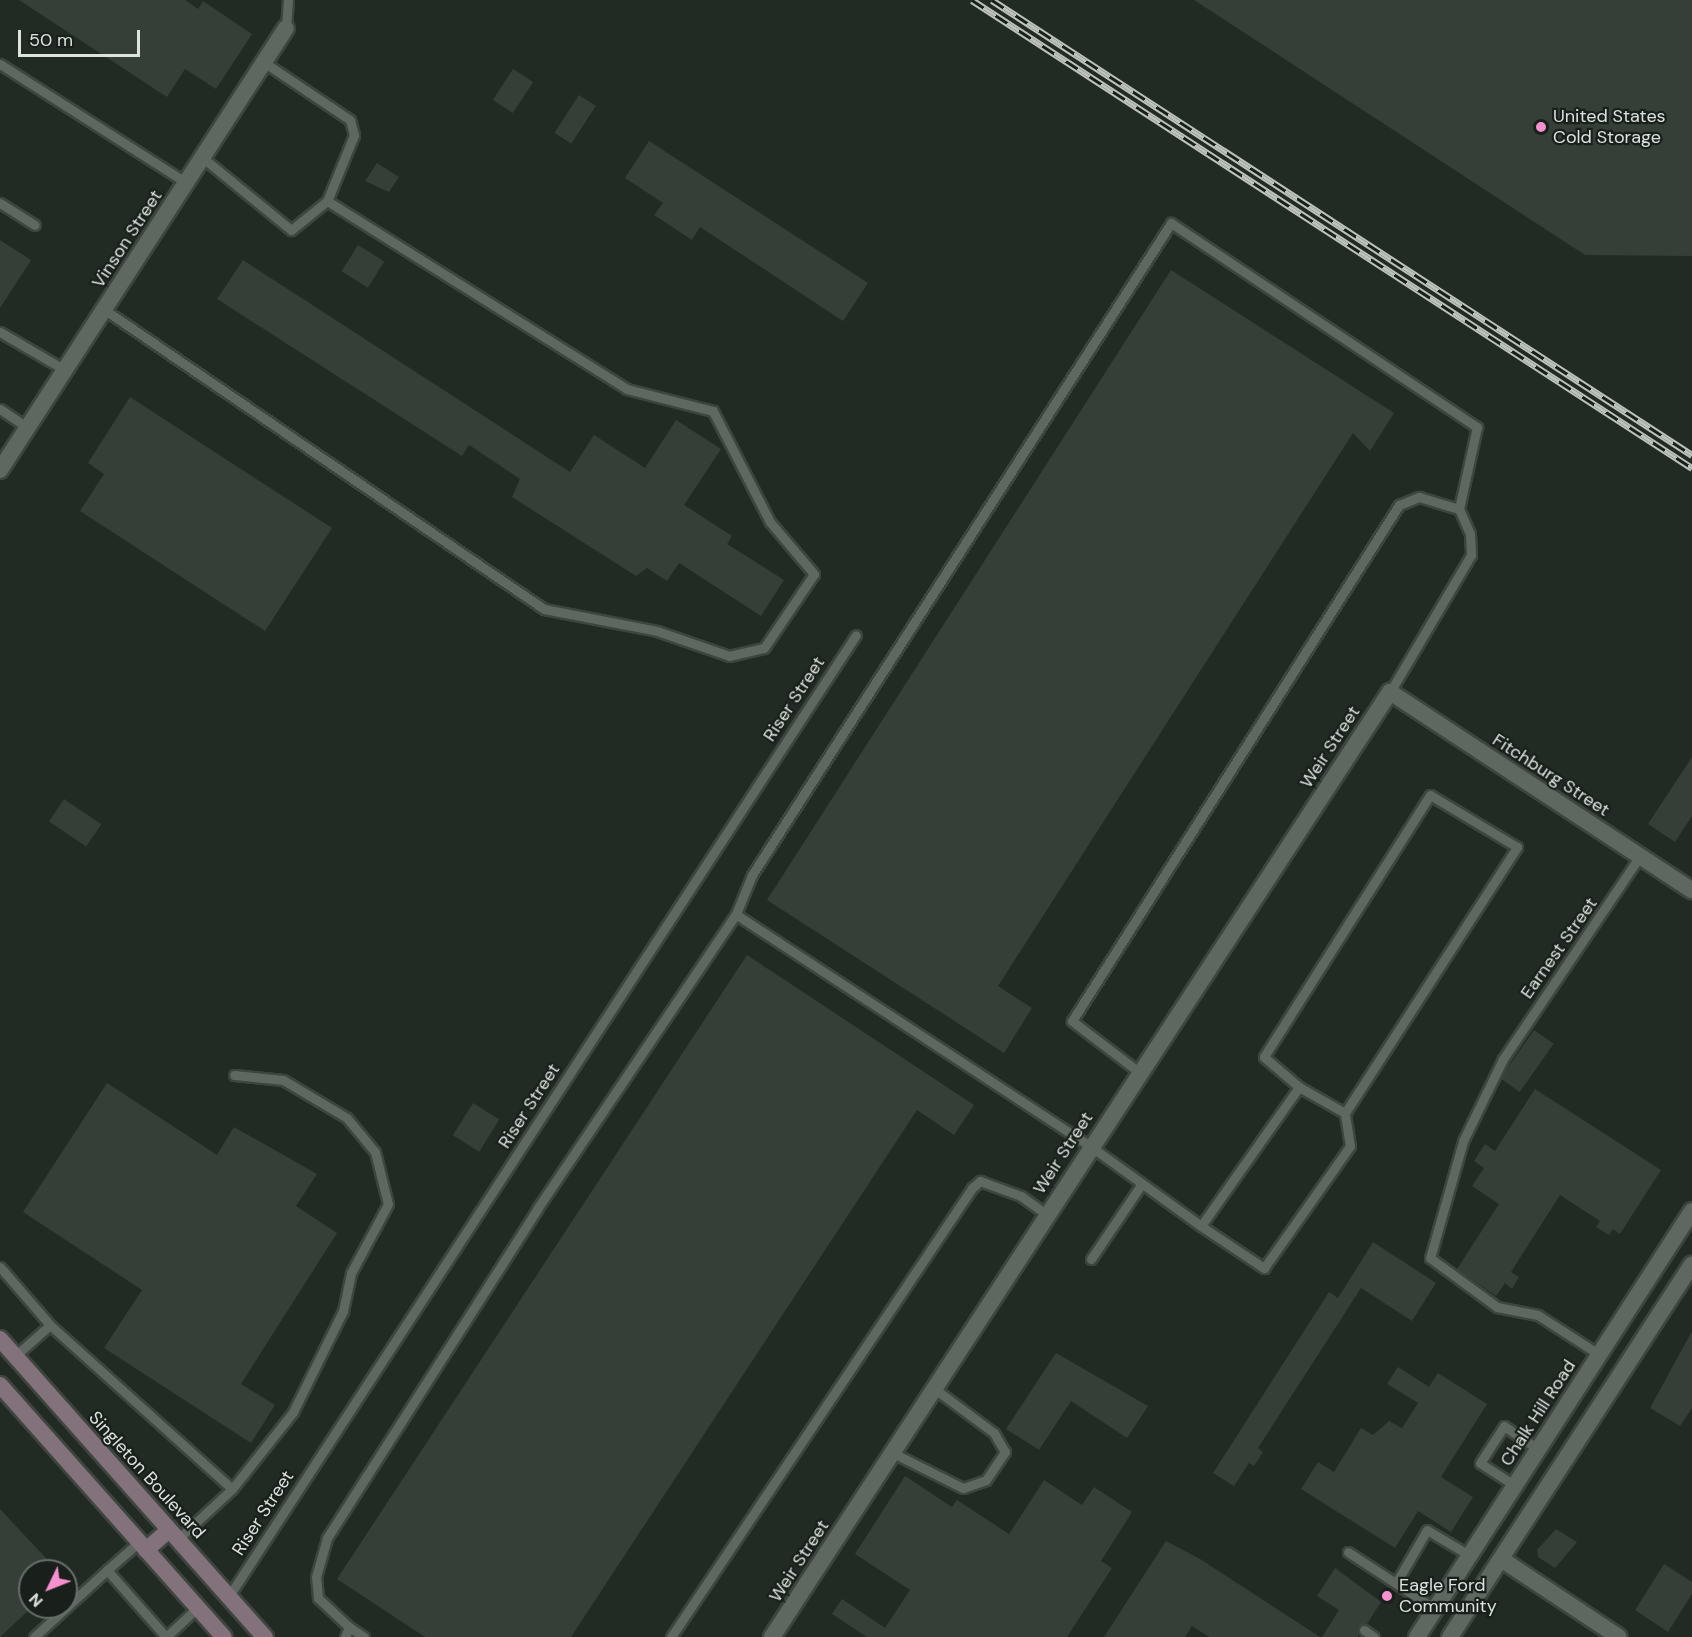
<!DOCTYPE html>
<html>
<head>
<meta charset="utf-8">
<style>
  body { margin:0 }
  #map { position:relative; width:1692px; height:1637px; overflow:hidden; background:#222a24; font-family:"DM Sans",sans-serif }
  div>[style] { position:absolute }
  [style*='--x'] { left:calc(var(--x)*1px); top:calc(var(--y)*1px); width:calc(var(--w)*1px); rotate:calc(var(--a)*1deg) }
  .building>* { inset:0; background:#363e38; transform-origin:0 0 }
  .roads { filter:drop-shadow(2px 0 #3e453f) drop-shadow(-2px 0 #3e453f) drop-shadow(0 2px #3e453f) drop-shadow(0 -2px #3e453f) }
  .service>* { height:9px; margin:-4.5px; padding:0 4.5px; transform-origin:4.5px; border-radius:4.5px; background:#5e6760 }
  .minor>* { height:16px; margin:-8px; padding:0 8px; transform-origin:8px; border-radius:8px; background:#5e6760 }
  .tertiary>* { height:16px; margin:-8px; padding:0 8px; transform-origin:8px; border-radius:8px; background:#5e6760 }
  .secondary>* { height:16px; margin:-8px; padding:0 8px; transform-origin:8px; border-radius:8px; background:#83727b }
  .rail>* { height:7px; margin-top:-3.5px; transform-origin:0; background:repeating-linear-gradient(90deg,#19201b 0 14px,#bdc2bd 0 28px); box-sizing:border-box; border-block:2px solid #bdc2bd }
  .dots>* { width:16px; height:16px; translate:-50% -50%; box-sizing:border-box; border:3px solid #19201b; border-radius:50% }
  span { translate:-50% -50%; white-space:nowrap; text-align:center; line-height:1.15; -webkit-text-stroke:4.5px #19201b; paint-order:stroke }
  .poi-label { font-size:18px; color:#dde2dd }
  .left { translate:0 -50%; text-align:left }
  .street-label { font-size:18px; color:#dde2dd }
  .north { position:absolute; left:18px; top:1559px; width:60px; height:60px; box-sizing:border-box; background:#19201b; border:2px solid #676e69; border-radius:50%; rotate:227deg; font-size:16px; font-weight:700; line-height:24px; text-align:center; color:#dde2dd }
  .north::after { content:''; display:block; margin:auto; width:21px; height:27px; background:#f790ce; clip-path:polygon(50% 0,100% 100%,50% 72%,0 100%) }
  .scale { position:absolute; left:18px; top:30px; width:122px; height:27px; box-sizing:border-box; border:3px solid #dde2dd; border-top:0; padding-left:8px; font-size:18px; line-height:21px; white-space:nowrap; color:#dde2dd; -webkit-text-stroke:4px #19201b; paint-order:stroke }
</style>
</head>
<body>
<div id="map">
  <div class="building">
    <div style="clip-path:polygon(19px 0,185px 0,198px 9px,203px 1px,252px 34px,216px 89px,185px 69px,167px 97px)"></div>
    <div style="clip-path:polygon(1194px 0,1692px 0,1692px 256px,1585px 255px)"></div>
    <div style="left:513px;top:69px;width:24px;height:37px;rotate:33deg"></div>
    <div style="left:579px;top:95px;width:20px;height:45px;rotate:33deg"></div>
    <div style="clip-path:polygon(649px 141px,868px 283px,843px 321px,700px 227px,692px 240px,654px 215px,663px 203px,625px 178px)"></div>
    <div style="clip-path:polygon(377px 163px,399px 177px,389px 192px,365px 181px)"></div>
    <div style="clip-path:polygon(0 240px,31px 260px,0 308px)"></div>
    <div style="left:358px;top:245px;width:31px;height:31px;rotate:32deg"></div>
    <div style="clip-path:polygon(243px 260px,570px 472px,594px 435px,645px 468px,676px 420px,721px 449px,684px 505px,732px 536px,727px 544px,784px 580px,761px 616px,679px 563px,667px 581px,647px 568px,636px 576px,512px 497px,520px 479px,469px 445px,462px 456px,217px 299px)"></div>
    <div style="clip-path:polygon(1171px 270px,1394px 413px,1370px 451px,1353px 433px,998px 986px,1032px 1008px,1004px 1053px,767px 900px)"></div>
    <div style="clip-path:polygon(130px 397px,332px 528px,265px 631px,80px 511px,104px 474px,88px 463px)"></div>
    <div style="clip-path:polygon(1692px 757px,1692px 816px,1675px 842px,1648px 824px)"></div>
    <div style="left:64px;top:799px;width:45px;height:27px;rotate:34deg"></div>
    <div style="clip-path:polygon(747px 955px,974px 1105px,954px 1135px,917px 1110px,571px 1637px,425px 1637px,337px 1579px)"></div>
    <div style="left:1534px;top:1030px;width:24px;height:59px;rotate:35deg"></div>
    <div style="clip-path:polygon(107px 1083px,217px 1155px,234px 1127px,317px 1174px,296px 1206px,337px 1233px,241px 1384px,275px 1405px,251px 1443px,104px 1348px,142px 1290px,23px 1212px)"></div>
    <div style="clip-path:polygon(1535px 1089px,1661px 1170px,1620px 1234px,1613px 1229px,1609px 1235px,1596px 1227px,1600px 1221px,1560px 1195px,1511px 1272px,1519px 1277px,1512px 1289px,1505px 1283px,1496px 1296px,1457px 1269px,1499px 1204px,1472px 1186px,1484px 1168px,1474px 1161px,1485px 1144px,1495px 1151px)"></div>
    <div style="left:473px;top:1103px;width:31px;height:38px;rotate:32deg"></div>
    <div style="clip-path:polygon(1373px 1242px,1436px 1283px,1412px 1321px,1361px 1288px,1258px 1448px,1263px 1452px,1254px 1466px,1249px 1463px,1234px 1486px,1213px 1473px,1329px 1292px,1338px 1298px)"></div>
    <div style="clip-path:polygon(1692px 1331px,1692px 1408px,1680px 1426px,1650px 1408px)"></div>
    <div style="clip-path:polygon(1056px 1353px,1148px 1406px,1127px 1438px,1071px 1401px,1039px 1450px,1006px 1429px)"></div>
    <div style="clip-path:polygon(1398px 1367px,1429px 1387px,1438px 1373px,1487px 1404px,1441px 1477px,1473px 1497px,1451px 1532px,1418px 1511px,1395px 1548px,1301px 1489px,1318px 1462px,1334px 1472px,1361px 1428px,1373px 1435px,1389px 1421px,1402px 1428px,1418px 1403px,1387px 1384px)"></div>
    <div style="clip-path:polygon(905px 1476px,952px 1507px,957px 1500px,1009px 1534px,1044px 1480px,1082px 1505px,1094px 1487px,1132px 1512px,1101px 1561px,1112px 1568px,1067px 1637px,867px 1637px,832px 1614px,842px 1599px,885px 1628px,910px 1590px,855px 1554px)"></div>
    <div style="clip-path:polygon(0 1509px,58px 1571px,30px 1571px,30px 1609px,0 1637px)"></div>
    <div style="clip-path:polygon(1556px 1529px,1577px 1542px,1555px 1568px,1538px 1557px,1537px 1550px)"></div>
    <div style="clip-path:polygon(1166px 1541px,1200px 1559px,1320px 1637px,1209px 1637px,1192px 1626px,1185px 1637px,1104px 1637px)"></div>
    <div style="clip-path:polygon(1664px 1564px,1692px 1582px,1692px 1594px,1668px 1632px,1635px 1610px)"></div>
    <div style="clip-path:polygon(1335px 1568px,1381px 1602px,1367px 1624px,1358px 1627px,1358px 1637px,1322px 1637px,1339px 1610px,1317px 1596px)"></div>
  </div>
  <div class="roads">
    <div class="service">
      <div style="--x:286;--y:28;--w:28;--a:-86"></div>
      <div style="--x:265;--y:63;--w:102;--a:33.8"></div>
      <div style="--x:350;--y:120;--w:16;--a:75"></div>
      <div style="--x:354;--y:135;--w:71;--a:112.2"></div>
      <div style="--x:0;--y:64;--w:222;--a:32.5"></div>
      <div style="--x:0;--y:203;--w:41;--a:32.2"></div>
      <div style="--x:105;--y:310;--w:531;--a:34.26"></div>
      <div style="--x:544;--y:609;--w:115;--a:11"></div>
      <div style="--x:657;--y:631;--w:76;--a:19.1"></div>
      <div style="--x:729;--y:656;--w:36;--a:-13"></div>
      <div style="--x:764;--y:648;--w:89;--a:-56"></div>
      <div style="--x:814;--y:574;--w:68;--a:-130.2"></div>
      <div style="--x:770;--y:522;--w:125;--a:-117.2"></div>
      <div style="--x:713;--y:411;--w:89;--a:-165.7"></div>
      <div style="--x:627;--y:389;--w:354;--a:-147.9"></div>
      <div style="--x:327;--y:201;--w:46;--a:141.1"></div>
      <div style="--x:291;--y:230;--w:114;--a:-140.7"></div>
      <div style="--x:0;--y:332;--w:75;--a:30.3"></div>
      <div style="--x:0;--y:409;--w:34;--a:34"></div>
      <div style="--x:1139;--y:1072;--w:84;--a:-142.7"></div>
      <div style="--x:1072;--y:1021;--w:611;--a:-57.64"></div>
      <div style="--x:1399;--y:505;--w:22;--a:-22"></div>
      <div style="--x:1419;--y:497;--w:42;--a:16.7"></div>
      <div style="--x:1299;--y:1087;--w:53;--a:29.5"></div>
      <div style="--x:1345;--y:1113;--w:317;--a:-57.1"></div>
      <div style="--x:1517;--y:847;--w:101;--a:-149.1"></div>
      <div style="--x:1430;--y:795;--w:310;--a:122.4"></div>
      <div style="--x:1264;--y:1057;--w:46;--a:40.6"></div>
      <div style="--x:1299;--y:1087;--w:170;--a:125.2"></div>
      <div style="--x:1201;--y:1226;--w:137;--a:-144.2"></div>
      <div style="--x:1090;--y:1146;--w:423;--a:-146.8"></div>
      <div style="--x:736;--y:914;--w:42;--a:-67.7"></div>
      <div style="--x:752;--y:875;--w:775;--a:-57.27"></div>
      <div style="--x:1171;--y:223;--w:368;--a:33.7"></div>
      <div style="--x:1477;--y:427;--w:84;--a:102.4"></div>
      <div style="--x:1459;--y:509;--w:27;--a:66"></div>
      <div style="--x:1470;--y:534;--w:21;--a:87"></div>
      <div style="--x:1471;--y:555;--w:159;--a:120.6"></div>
      <div style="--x:1201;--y:1226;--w:76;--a:33.7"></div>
      <div style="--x:1264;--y:1268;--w:149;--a:-54.8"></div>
      <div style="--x:1350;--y:1146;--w:33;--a:-99"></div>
      <div style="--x:1091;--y:1259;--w:89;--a:-56"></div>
      <div style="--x:0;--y:1267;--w:77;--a:49.2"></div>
      <div style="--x:50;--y:1325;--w:47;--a:138.5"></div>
      <div style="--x:50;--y:1325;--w:245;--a:42"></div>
      <div style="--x:232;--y:1489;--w:74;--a:137.2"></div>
      <div style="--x:1600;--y:1355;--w:74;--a:-147.2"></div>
      <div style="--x:1538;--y:1315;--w:42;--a:-169"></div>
      <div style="--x:1497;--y:1307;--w:83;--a:-143.8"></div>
      <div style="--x:1430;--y:1258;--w:122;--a:-74.2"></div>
      <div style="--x:1463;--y:1141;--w:91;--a:-64"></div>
      <div style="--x:1503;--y:1059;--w:245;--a:-56"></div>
      <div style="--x:893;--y:1453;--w:78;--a:26.6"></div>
      <div style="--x:963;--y:1488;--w:24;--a:-19"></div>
      <div style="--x:986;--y:1480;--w:34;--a:-56"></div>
      <div style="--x:1005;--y:1452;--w:22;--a:-120"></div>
      <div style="--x:994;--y:1433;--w:74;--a:-143.3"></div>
      <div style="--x:1514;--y:1485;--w:40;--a:-147.1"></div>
      <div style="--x:1480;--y:1463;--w:44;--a:-57"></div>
      <div style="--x:1504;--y:1426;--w:41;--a:34.1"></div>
      <div style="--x:232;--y:1489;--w:98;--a:-51.6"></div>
      <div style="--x:293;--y:1412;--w:113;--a:-63.7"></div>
      <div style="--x:343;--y:1311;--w:39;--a:-78"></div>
      <div style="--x:351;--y:1273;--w:78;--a:-61.8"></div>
      <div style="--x:388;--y:1204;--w:54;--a:-104"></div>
      <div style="--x:375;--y:1152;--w:44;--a:-129.5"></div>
      <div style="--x:347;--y:1118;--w:74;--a:-149.3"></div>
      <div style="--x:283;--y:1080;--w:49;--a:-174.2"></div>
      <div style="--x:139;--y:1542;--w:43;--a:138.8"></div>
      <div style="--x:107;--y:1570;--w:89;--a:48.6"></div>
      <div style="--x:166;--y:1637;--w:42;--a:-43.1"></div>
      <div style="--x:1348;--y:1552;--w:104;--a:33.2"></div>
      <div style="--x:1396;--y:1583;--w:61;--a:-59.7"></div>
      <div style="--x:1427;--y:1530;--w:49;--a:30.8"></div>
      <div style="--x:229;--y:1596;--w:1147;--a:-56.88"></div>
      <div style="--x:349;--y:1627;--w:42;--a:-136.9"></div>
      <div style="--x:318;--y:1598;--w:21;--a:-95"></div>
      <div style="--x:316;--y:1577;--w:41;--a:-74.2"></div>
      <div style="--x:327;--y:1538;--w:390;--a:-57.4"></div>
      <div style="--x:537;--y:1209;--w:356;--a:-56"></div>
      <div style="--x:1364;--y:1630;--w:12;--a:35"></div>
      <div style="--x:34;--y:1637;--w:99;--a:-42.5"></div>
      <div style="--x:345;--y:1637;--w:11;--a:-68"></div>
      <div style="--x:349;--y:1627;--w:18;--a:34"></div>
      <div style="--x:671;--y:1637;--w:541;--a:-56.16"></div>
      <div style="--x:972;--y:1188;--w:11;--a:-41"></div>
      <div style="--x:980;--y:1181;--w:44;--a:20.1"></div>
      <div style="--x:1021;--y:1196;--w:31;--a:36"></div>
    </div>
    <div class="minor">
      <div style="--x:0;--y:470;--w:526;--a:-57.09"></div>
      <div style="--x:1501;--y:1559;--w:141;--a:33.5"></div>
      <div style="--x:772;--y:1637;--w:1129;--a:-56.82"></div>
      <div style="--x:1390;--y:692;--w:361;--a:33.3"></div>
    </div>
    <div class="tertiary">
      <div style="--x:1417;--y:1637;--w:507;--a:-57.16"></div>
      <div style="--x:1450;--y:1637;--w:444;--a:-57"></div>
    </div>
    <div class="secondary">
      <div style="--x:0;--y:1339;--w:399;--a:48.4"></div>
      <div style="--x:0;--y:1385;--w:337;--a:48.4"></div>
      <div style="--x:146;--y:1550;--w:30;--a:-41"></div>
    </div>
  </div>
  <div class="rail">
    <div style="--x:972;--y:0;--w:859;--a:33.02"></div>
    <div style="--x:992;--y:0;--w:835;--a:33.02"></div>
  </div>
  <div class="dots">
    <div style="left:1541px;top:127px;background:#f790ce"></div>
    <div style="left:1387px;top:1596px;background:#f790ce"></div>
  </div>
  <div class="poi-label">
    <span class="left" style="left:1553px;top:127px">United States<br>Cold Storage</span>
    <span class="left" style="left:1399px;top:1596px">Eagle Ford<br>Community</span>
  </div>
  <div class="street-label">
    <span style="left:127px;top:239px;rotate:-57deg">Vinson Street</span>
    <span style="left:794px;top:699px;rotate:-57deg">Riser Street</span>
    <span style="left:1330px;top:747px;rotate:-57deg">Weir Street</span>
    <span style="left:1551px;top:775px;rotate:33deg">Fitchburg Street</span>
    <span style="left:1559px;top:948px;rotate:-55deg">Earnest Street</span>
    <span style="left:529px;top:1106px;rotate:-57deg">Riser Street</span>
    <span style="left:1063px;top:1153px;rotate:-57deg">Weir Street</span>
    <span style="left:1538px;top:1413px;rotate:-57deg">Chalk Hill Road</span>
    <span style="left:147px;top:1475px;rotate:48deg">Singleton Boulevard</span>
    <span style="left:263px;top:1513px;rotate:-57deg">Riser Street</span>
    <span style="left:799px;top:1561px;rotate:-57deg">Weir Street</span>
  </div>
  <div class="north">N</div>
  <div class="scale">50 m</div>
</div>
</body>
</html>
